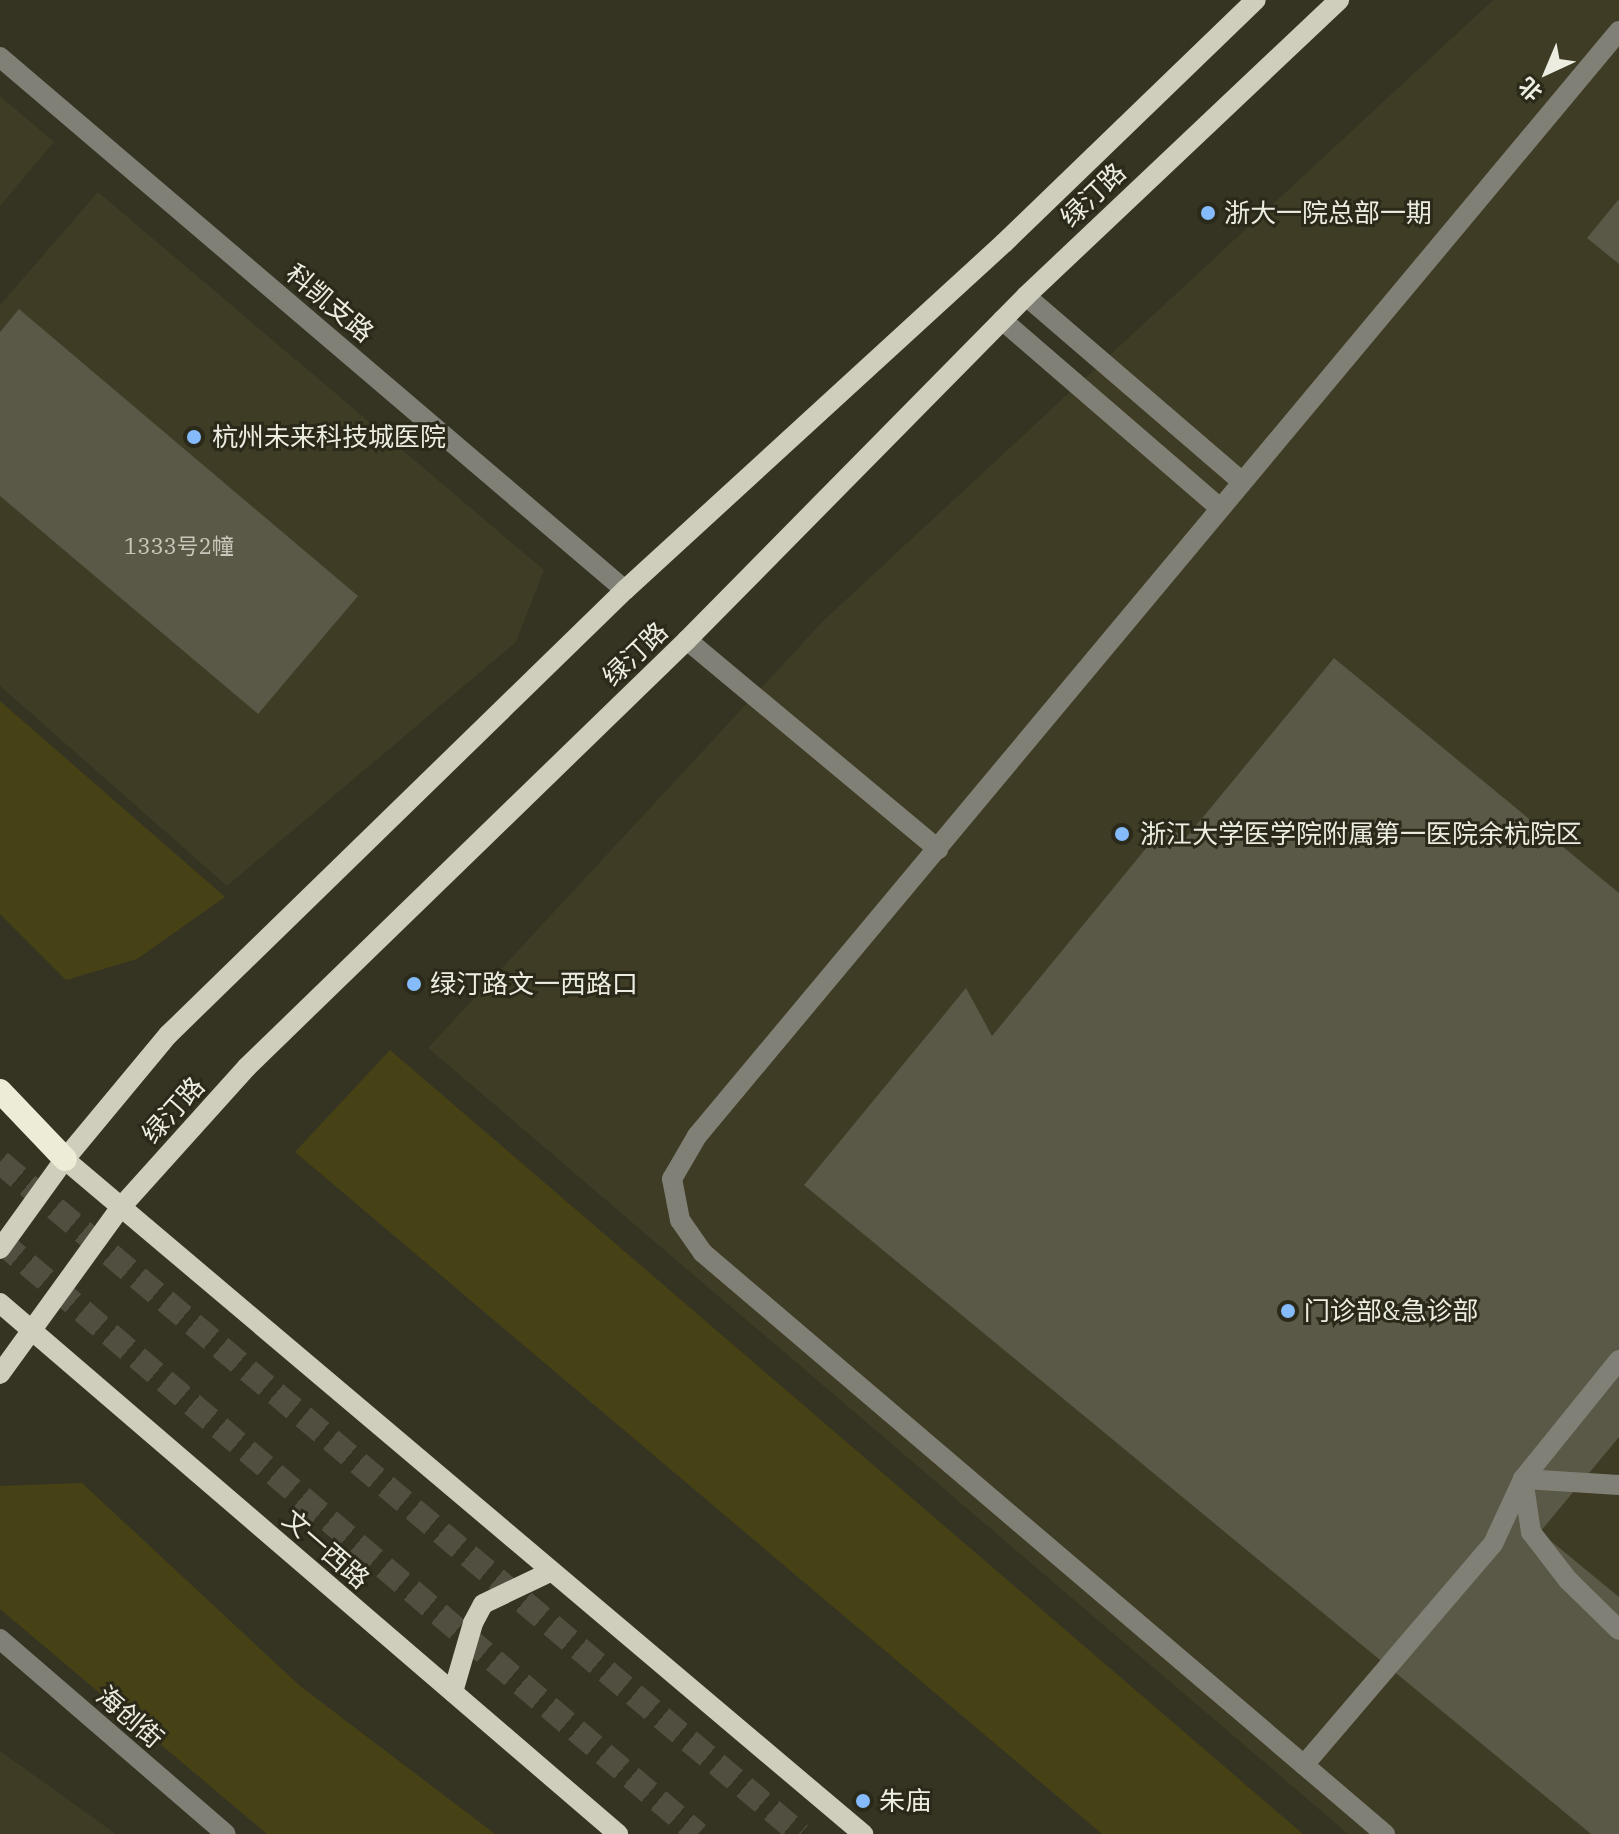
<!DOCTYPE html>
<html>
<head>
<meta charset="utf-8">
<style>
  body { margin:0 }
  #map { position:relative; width:1619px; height:1834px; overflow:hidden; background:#353322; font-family:"IBM Plex Serif","Noto Sans SC",serif }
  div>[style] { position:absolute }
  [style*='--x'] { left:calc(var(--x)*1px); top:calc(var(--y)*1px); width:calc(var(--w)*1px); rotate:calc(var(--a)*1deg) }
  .built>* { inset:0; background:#3e3c24 }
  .green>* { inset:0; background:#474216 }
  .building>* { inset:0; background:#5a5846 }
  .highway-tunnel>* { height:24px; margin-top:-12px; transform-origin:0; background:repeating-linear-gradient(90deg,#514f3f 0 24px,transparent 0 36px) }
  .minor>* { height:20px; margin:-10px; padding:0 10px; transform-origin:10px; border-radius:10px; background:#818077 }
  .major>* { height:20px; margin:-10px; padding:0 10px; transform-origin:10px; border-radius:10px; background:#cfcdbb }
  .highway>* { height:24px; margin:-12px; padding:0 12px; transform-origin:12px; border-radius:12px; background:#edecd6 }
  .dots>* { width:22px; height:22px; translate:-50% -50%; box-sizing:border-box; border:4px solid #2b2919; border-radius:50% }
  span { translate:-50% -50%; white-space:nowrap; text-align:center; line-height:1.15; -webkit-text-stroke:6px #2b2919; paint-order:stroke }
  .number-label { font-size:22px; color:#c8c7ba }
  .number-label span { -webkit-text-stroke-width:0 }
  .street-label { font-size:26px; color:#edece1 }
  .poi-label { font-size:26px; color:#edece1 }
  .left { translate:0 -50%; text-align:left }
  .north { position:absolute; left:1507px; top:32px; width:80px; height:80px; -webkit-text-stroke:6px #2b2919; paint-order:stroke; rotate:224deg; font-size:22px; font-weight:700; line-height:32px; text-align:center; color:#edece1 }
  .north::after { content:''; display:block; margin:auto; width:28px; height:36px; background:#edece1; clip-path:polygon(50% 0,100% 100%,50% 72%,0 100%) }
</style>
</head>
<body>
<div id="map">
  <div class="built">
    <div style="clip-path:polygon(1493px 0,1619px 0,1619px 1834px,1348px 1834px,428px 1048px,824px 620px)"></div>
    <div style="clip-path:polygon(0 96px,54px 142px,0 206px)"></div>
    <div style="clip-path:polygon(98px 192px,544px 570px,516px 642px,227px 886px,0 686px,0 305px)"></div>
    <div style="clip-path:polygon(0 1751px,116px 1834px,0 1834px)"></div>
  </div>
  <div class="green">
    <div style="clip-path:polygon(0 701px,225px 897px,137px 959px,66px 980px,0 914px)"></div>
    <div style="clip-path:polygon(390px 1050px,1303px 1834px,1102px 1834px,295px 1152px)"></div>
    <div style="clip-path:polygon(82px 1483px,300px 1686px,495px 1834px,267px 1834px,0 1609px,0 1486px)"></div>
  </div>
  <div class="building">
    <div style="clip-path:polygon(1619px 199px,1619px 264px,1587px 238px)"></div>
    <div style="clip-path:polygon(19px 309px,358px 596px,258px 714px,0 496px,0 332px)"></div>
    <div style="clip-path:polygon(1334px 658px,1619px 893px,1619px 1437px,1540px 1532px,1619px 1597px,1619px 1834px,1591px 1834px,804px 1185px,966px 988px,992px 1036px,1166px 824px,1185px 839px)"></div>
  </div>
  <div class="highway-tunnel">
    <div style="--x:0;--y:1162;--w:1045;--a:40.03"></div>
    <div style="--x:0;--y:1241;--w:916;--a:40.35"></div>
  </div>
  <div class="minor">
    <div style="--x:0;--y:57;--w:821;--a:40.46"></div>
    <div style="--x:1026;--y:296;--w:285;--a:40.7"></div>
    <div style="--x:1002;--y:320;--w:288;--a:40.8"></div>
    <div style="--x:687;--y:640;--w:327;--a:39.8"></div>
    <div style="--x:1619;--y:1485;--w:96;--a:-176.4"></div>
    <div style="--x:1523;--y:1479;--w:54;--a:81.4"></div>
    <div style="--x:1531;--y:1532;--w:61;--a:52.4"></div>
    <div style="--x:1568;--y:1580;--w:71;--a:44.4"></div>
    <div style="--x:0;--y:1639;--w:298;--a:40.8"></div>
    <div style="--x:1304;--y:1765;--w:291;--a:-49.5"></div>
    <div style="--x:1493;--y:1544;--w:72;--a:-65.2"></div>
    <div style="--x:1523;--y:1479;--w:153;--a:-51.1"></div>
    <div style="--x:1385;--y:1834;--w:896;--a:-139.57"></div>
    <div style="--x:703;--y:1253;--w:40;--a:-124.9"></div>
    <div style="--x:680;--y:1220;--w:42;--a:-101"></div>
    <div style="--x:672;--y:1179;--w:50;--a:-59.8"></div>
    <div style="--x:697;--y:1136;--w:1439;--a:-50.16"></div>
  </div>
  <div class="major">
    <div style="--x:56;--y:1152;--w:1057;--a:40.2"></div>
    <div style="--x:0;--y:1249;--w:111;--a:-54.2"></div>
    <div style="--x:65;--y:1159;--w:161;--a:-50.3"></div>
    <div style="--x:168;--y:1035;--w:638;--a:-44.24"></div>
    <div style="--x:625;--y:590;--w:514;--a:-42.48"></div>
    <div style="--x:1004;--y:243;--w:350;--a:-44"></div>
    <div style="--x:0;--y:1303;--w:815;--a:40.67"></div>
    <div style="--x:0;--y:1374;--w:206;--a:-54.1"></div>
    <div style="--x:121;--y:1207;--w:188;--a:-48"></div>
    <div style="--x:247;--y:1067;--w:613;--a:-44.14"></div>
    <div style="--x:687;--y:640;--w:483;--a:-45.4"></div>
    <div style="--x:1026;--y:296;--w:431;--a:-43.4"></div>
    <div style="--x:453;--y:1692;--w:72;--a:-73.8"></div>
    <div style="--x:473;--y:1623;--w:21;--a:-62"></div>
    <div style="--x:483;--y:1604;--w:76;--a:-25.6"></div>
  </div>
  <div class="highway">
    <div style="--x:0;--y:1091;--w:94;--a:46.3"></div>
  </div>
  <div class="dots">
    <div style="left:1208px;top:213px;background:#85bbfb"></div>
    <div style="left:194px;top:437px;background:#85bbfb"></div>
    <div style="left:1122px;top:834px;background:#85bbfb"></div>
    <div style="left:414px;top:984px;background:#85bbfb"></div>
    <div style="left:1288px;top:1311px;background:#85bbfb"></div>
    <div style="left:863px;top:1801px;background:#85bbfb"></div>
  </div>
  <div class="number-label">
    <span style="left:179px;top:546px">1333号2幢</span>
  </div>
  <div class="street-label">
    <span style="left:1093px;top:195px;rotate:-44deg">绿汀路</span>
    <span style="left:330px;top:303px;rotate:40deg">科凯支路</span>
    <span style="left:635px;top:654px;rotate:-44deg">绿汀路</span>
    <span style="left:173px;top:1110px;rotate:-48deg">绿汀路</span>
    <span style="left:326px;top:1549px;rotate:41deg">文一西路</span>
    <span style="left:130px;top:1717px;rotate:41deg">海创街</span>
  </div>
  <div class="poi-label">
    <span class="left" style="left:1224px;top:213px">浙大一院总部一期</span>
    <span class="left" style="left:212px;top:437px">杭州未来科技城医院</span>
    <span class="left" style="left:1140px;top:834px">浙江大学医学院附属第一医院余杭院区</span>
    <span class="left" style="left:430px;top:984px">绿汀路文一西路口</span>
    <span class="left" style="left:1304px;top:1311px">门诊部&amp;急诊部</span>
    <span class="left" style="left:879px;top:1801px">朱庙</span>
  </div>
  <div class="north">北</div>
</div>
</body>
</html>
